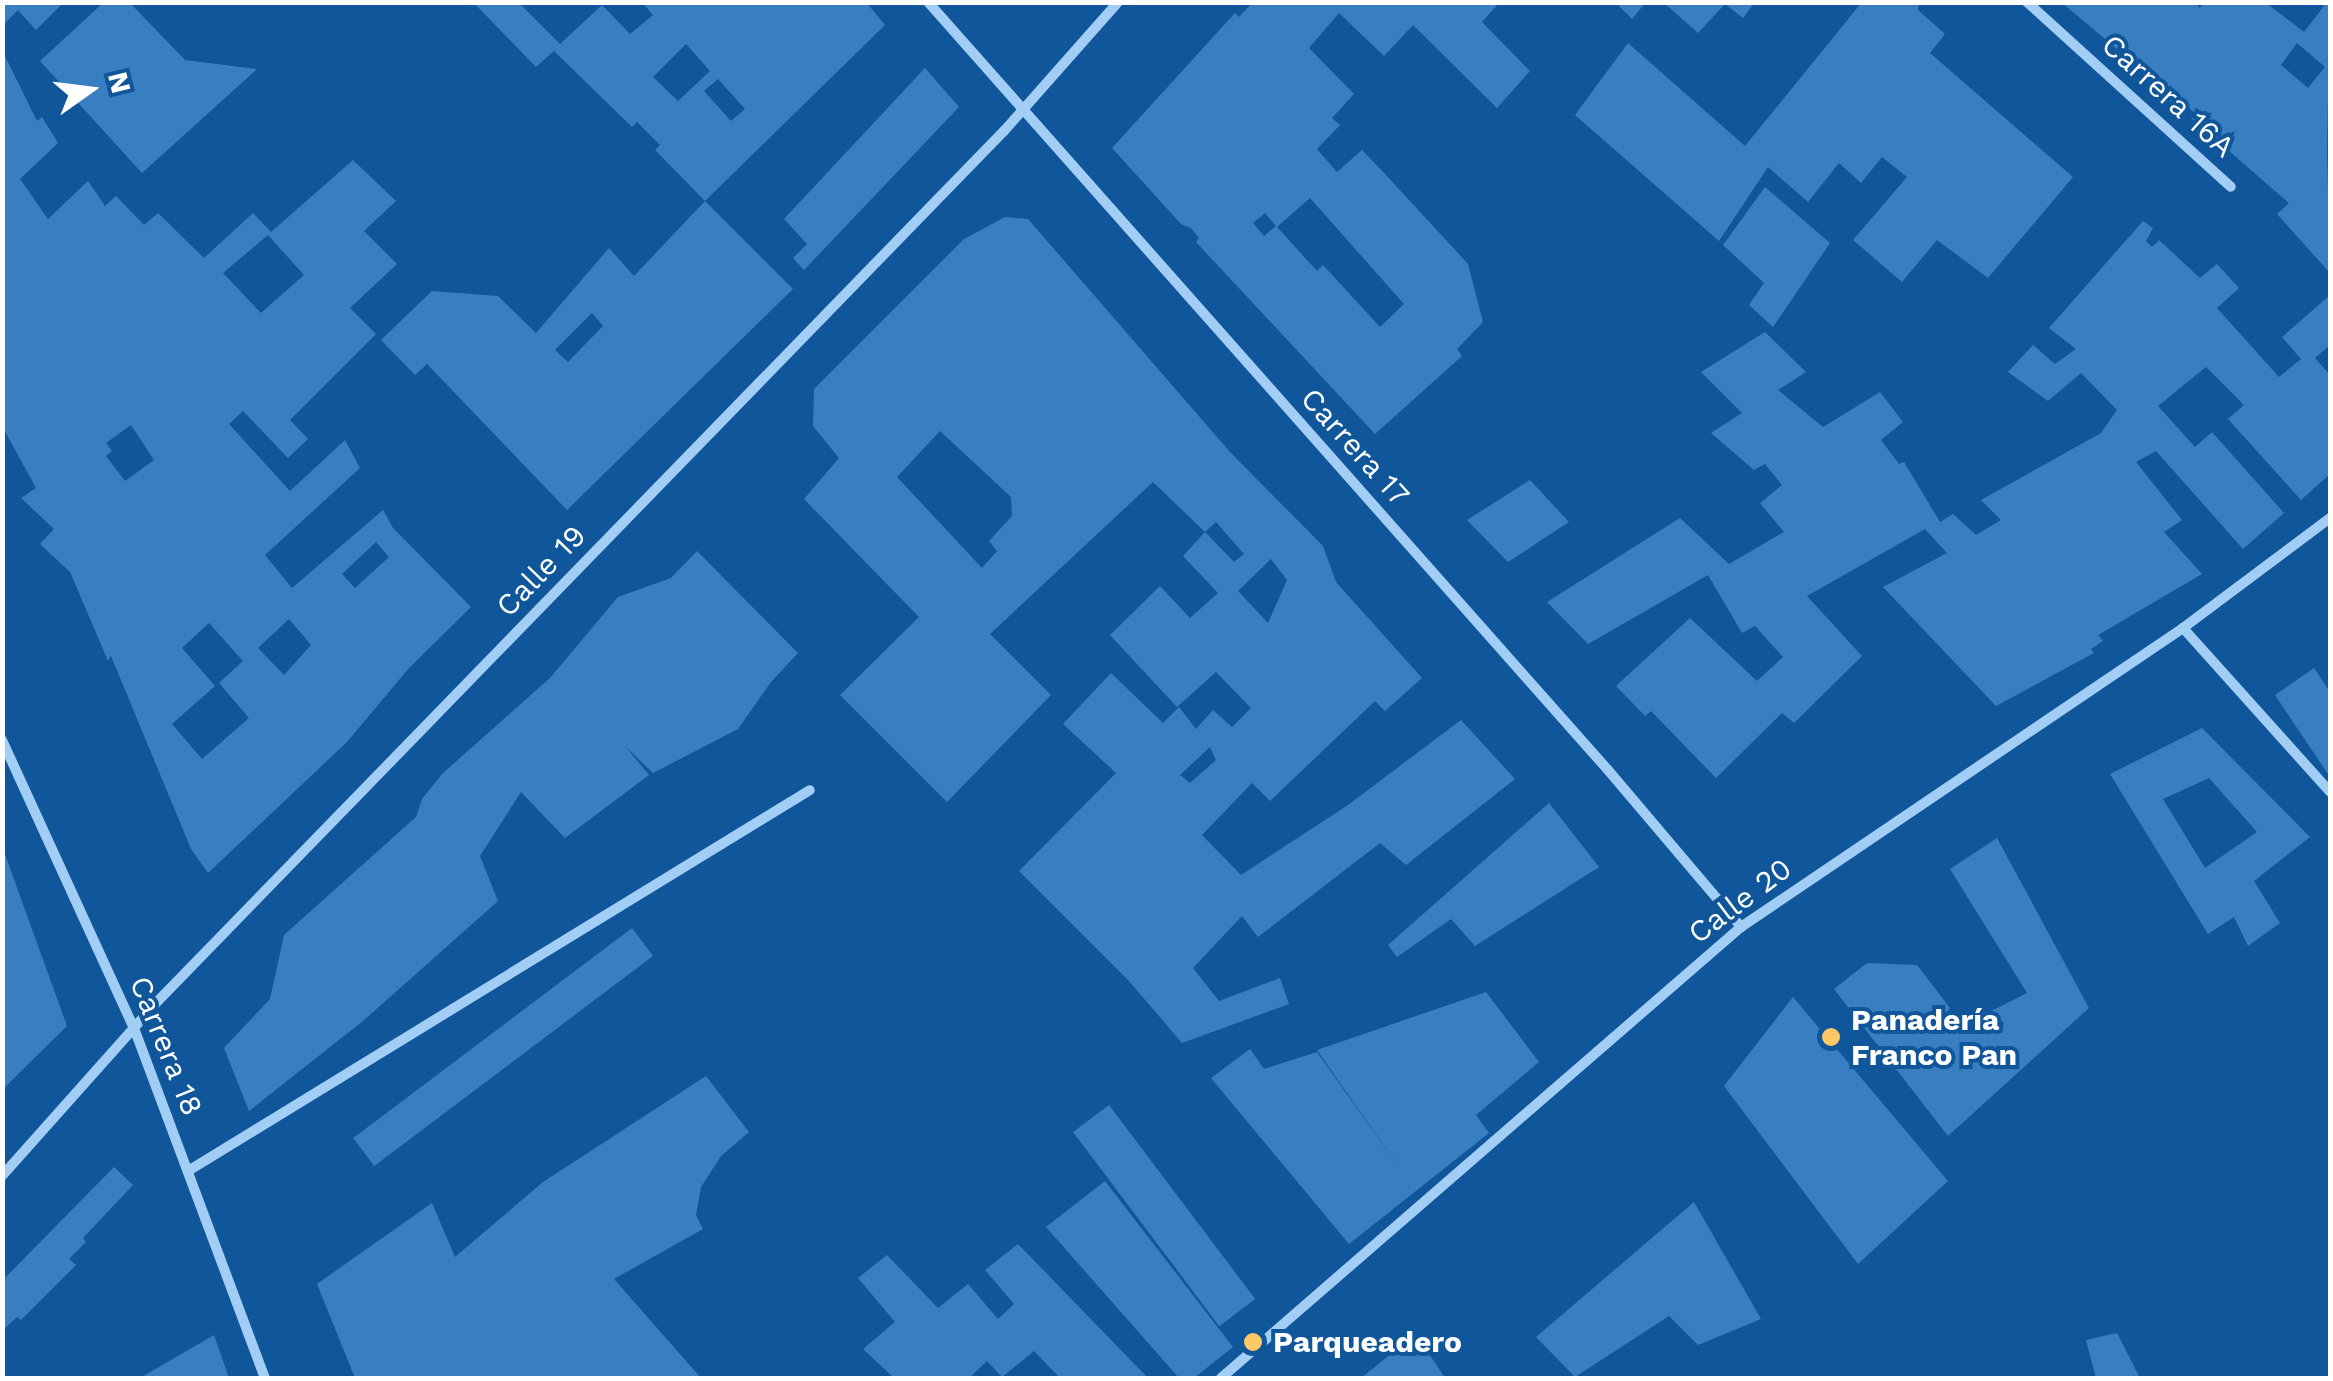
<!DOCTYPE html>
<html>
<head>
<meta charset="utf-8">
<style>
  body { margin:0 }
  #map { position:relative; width:2333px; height:1381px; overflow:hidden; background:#10569a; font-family:"Work Sans",sans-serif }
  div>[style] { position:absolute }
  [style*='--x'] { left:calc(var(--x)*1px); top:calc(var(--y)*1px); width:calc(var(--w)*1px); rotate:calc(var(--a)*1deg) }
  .building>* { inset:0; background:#387fc2; transform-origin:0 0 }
  .street>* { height:10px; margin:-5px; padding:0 5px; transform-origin:5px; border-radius:5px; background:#a2cdf5 }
  .dots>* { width:28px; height:28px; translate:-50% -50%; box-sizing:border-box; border:5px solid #10569a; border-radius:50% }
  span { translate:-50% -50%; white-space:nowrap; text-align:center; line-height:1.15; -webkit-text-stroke:8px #10569a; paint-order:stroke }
  .street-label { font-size:30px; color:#fff }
  .poi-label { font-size:30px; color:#fff; font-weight:700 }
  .left { translate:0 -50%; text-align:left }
  .frame { position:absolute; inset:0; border:5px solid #fff; pointer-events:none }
  .north { position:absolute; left:40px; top:40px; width:100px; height:100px; -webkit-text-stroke:8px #10569a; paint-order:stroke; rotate:76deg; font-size:28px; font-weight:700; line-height:40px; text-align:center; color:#fff }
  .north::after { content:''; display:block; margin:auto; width:35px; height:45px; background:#fff; clip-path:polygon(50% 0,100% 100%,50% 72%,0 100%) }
</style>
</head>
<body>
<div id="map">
  <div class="building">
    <div style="clip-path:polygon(2px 2px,64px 2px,36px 30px,18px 10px,2px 26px)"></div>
    <div style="clip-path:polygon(104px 2px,129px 2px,185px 60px,257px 69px,142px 173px,40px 61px)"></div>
    <div style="clip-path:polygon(evenodd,473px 2px,518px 2px,560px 44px,602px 5px,630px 34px,653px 15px,642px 2px,866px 2px,885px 25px,705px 201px,655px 150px,660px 145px,637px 122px,632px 127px,554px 51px,536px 67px,473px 2px,686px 44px,710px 71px,678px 101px,653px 77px,686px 44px,473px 2px,718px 79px,745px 109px,731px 121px,704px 91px,718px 79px)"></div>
    <div style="clip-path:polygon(evenodd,1253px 2px,1500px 2px,1482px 22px,1530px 71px,1497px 108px,1413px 25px,1384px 56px,1339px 13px,1309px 48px,1354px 94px,1332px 118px,1340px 125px,1317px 149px,1337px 172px,1362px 150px,1386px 175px,1468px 264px,1483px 322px,1457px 349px,1462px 356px,1375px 434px,1196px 242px,1199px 238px,1191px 228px,1181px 224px,1112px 148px,1235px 13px,1239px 17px,1253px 2px,1310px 198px,1404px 304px,1380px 327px,1323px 265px,1317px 271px,1277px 227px,1310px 198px,1253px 2px,1265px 213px,1276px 226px,1264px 236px,1253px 223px,1265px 213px)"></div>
    <div style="clip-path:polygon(1615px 2px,1646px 2px,1632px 19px)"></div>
    <div style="clip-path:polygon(1663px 2px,1755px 2px,1743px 18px,1725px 4px,1698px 33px)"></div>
    <div style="clip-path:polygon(1862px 2px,1919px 2px,1918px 10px,1945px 34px,1930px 53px,2073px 177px,1988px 278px,1937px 240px,1902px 282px,1853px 240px,1907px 177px,1882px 157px,1861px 183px,1839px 163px,1808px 202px,1768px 167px,1719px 241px,1575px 115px,1628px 43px,1745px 146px)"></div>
    <div style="clip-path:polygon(evenodd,2061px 2px,2194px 2px,2200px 8px,2204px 2px,2265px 2px,2304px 32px,2324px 6px,2320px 2px,2330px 2px,2327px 149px,2330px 273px,2277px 214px,2289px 203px,2191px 118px,2195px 113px,2180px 101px,2176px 106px,2145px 81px,2149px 76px,2061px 2px,2297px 43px,2325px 67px,2308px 88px,2281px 65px,2297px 43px)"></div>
    <div style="clip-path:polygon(evenodd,2px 50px,37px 121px,42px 117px,58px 143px,20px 179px,48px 219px,88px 181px,105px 206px,116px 196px,144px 225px,158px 213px,204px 258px,253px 213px,271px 232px,353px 160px,396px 201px,364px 231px,397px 264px,350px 308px,376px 334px,290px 420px,308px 439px,288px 458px,243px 411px,229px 424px,290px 491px,345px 440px,360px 468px,265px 555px,292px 588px,383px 510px,393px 528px,471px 607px,409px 668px,347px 742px,208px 873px,191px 849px,111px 656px,108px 661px,70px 572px,40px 544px,54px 529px,21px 498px,36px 488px,2px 426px,2px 50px,268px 235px,304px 275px,261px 313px,223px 273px,268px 235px,2px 50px,131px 425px,154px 460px,125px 481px,106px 456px,112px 451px,106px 443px,131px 425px,2px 50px,376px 542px,389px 557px,355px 588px,342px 574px,376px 542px,2px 50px,289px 619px,311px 645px,284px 675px,258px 648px,289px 619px,2px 50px,209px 623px,243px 661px,219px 683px,249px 718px,202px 759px,172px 724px,215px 686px,182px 648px,209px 623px)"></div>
    <div style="clip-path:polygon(925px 68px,959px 107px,804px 270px,793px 258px,807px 244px,784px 219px)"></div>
    <div style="clip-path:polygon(1765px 187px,1830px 243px,1773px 327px,1749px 305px,1764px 283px,1723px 245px)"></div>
    <div style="clip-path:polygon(evenodd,705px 201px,793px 289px,567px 510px,427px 364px,415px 375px,381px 340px,432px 291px,498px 296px,536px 333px,609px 248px,634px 276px,705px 201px,592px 313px,603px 326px,568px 362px,555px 350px,592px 313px)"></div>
    <div style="clip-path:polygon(evenodd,1005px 217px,1028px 219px,1230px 452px,1323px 546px,1336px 582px,1422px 678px,1385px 711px,1375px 701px,1270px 801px,1252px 783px,1202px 835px,1241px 875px,1348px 805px,1461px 720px,1515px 779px,1406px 865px,1380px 843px,1258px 937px,1242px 916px,1193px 968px,1219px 1001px,1280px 978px,1289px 1004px,1182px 1043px,1129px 981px,1019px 871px,1116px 773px,1063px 724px,1111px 673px,1163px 723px,1179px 707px,1196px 729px,1213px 710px,1232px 727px,1251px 708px,1216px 672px,1177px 707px,1110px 635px,1160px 586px,1190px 618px,1218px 593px,1183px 556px,1205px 532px,1153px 482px,990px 634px,1051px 695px,947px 802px,840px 695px,919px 617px,804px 499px,839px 458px,813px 426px,814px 389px,964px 239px,1005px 217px,940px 431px,1011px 497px,1012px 516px,989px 541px,997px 551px,982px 568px,897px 477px,940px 431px,1005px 217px,1216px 522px,1244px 554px,1234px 562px,1205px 532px,1216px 522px,1005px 217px,1271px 559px,1287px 580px,1268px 623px,1238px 591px,1271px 559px,1005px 217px,1210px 747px,1216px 760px,1190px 783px,1180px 775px,1210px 747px)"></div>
    <div style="clip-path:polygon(2143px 221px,2153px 228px,2146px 241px,2152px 247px,2159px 240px,2200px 278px,2217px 264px,2239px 288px,2217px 308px,2279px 377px,2301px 359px,2282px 337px,2330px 295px,2330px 345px,2315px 358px,2330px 375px,2330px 474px,2301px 500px,2228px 419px,2244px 405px,2206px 367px,2158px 406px,2195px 447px,2212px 432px,2284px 513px,2243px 549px,2156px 451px,2136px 462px,2182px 520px,2164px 532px,2202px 574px,2098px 635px,2103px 641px,2091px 649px,2094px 653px,1996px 706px,1883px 587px,1947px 553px,1925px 529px,1807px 596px,1862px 656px,1794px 723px,1782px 713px,1716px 778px,1651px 711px,1645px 716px,1616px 686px,1690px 618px,1757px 681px,1783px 657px,1755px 626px,1742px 633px,1708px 575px,1588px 644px,1547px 602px,1680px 518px,1729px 564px,1784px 532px,1760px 503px,1782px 485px,1765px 464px,1754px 470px,1711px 433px,1742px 413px,1701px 372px,1765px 332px,1806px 372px,1778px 390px,1823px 427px,1880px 392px,1903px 422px,1881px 440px,1899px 464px,1904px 462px,1940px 522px,1953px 514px,1976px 535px,2001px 520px,1981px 500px,2101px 433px,2117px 410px,2081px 373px,2048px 401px,2008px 372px,2033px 345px,2055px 364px,2076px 349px,2049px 328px)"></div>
    <div style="clip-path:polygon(1530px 480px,1569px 522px,1508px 562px,1467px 520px)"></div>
    <div style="clip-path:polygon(697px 551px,798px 653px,771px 682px,738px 729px,653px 773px,625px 746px,649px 775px,565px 838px,521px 792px,480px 856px,498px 901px,363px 1021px,249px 1111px,224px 1048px,270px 999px,284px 935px,416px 817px,422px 799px,443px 773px,550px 678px,618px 597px,671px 578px)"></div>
    <div style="clip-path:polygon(2314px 668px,2330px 692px,2330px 777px,2275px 695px)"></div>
    <div style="clip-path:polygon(evenodd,2202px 728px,2310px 837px,2254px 881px,2280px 923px,2248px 946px,2234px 917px,2208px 934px,2110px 774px,2202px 728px,2209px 778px,2257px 832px,2205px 868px,2163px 799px,2209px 778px)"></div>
    <div style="clip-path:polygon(1549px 803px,1599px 867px,1475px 946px,1451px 919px,1397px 957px,1388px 945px)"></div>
    <div style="clip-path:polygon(1997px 838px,2089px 1008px,1948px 1136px,1834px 989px,1867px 963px,1917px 965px,1950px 1008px,1940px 1022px,1952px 1031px,2027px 993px,1950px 869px)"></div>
    <div style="clip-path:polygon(2px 846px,67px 1026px,2px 1090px)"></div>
    <div style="left:632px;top:928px;width:35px;height:349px;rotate:53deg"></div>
    <div style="clip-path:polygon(1486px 992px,1539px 1062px,1476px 1115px,1489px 1133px,1349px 1244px,1211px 1078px,1250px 1049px,1264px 1069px,1317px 1052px,1406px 1177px,1317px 1050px)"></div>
    <div style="clip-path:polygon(1793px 997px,1948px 1181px,1858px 1264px,1724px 1086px)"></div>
    <div style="clip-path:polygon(706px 1076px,749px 1132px,721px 1156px,701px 1187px,696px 1215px,703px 1229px,614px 1279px,701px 1378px,355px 1378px,317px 1284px,432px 1203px,455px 1257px,543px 1182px)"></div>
    <div style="left:1109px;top:1105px;width:243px;height:45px;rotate:53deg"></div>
    <div style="clip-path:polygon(114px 1167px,133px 1185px,83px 1238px,86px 1242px,69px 1259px,76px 1265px,21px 1320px,17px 1317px,2px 1331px,2px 1281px)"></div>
    <div style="clip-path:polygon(1105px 1181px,1233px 1347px,1194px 1378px,1179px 1378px,1046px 1227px)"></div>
    <div style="clip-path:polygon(1694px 1202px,1761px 1319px,1698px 1345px,1669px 1316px,1575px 1377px,1536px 1337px)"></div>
    <div style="clip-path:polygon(1018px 1244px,1148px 1378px,1060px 1378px,1034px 1351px,1002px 1377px,987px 1361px,969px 1378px,894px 1378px,863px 1349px,895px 1322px,858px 1278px,887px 1255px,938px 1308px,968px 1284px,998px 1319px,1014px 1304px,985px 1270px)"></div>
    <div style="clip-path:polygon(2117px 1333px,2140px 1378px,2096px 1378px,2086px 1340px)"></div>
    <div style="clip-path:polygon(1416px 1334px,1445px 1378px,1361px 1378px)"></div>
    <div style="clip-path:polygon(214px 1335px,229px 1378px,140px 1378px)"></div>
  </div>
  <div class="street">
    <div style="--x:928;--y:2;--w:1026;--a:48.48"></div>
    <div style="--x:1608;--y:770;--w:206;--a:49.7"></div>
    <div style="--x:2027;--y:2;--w:275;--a:42.2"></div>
    <div style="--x:2183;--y:628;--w:220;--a:48.1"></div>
    <div style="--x:2;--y:740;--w:317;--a:65.4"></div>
    <div style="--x:134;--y:1028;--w:374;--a:69.5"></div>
    <div style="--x:188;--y:1171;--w:729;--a:-31.49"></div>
    <div style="--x:2;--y:1176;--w:230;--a:-48.3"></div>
    <div style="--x:155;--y:1004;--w:1218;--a:-45.8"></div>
    <div style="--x:1004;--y:131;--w:172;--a:-48.5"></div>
    <div style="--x:1221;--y:1378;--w:688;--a:-40.94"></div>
    <div style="--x:1741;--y:927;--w:534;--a:-34.08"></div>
    <div style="--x:2183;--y:628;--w:184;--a:-36.8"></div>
  </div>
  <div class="dots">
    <div style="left:1831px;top:1037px;background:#ffc866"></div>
    <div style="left:1253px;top:1342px;background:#ffc866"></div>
  </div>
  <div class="street-label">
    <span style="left:2168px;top:96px;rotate:42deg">Carrera 16A</span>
    <span style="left:1355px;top:447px;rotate:48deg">Carrera 17</span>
    <span style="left:541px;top:571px;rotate:-46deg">Calle 19</span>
    <span style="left:1740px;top:901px;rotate:-37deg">Calle 20</span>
    <span style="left:166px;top:1046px;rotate:68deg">Carrera 18</span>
  </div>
  <div class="poi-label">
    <span class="left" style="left:1851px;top:1037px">Panadería<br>Franco Pan</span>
    <span class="left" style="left:1273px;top:1342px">Parqueadero</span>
  </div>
  <div class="frame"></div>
  <div class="north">N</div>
</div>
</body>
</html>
